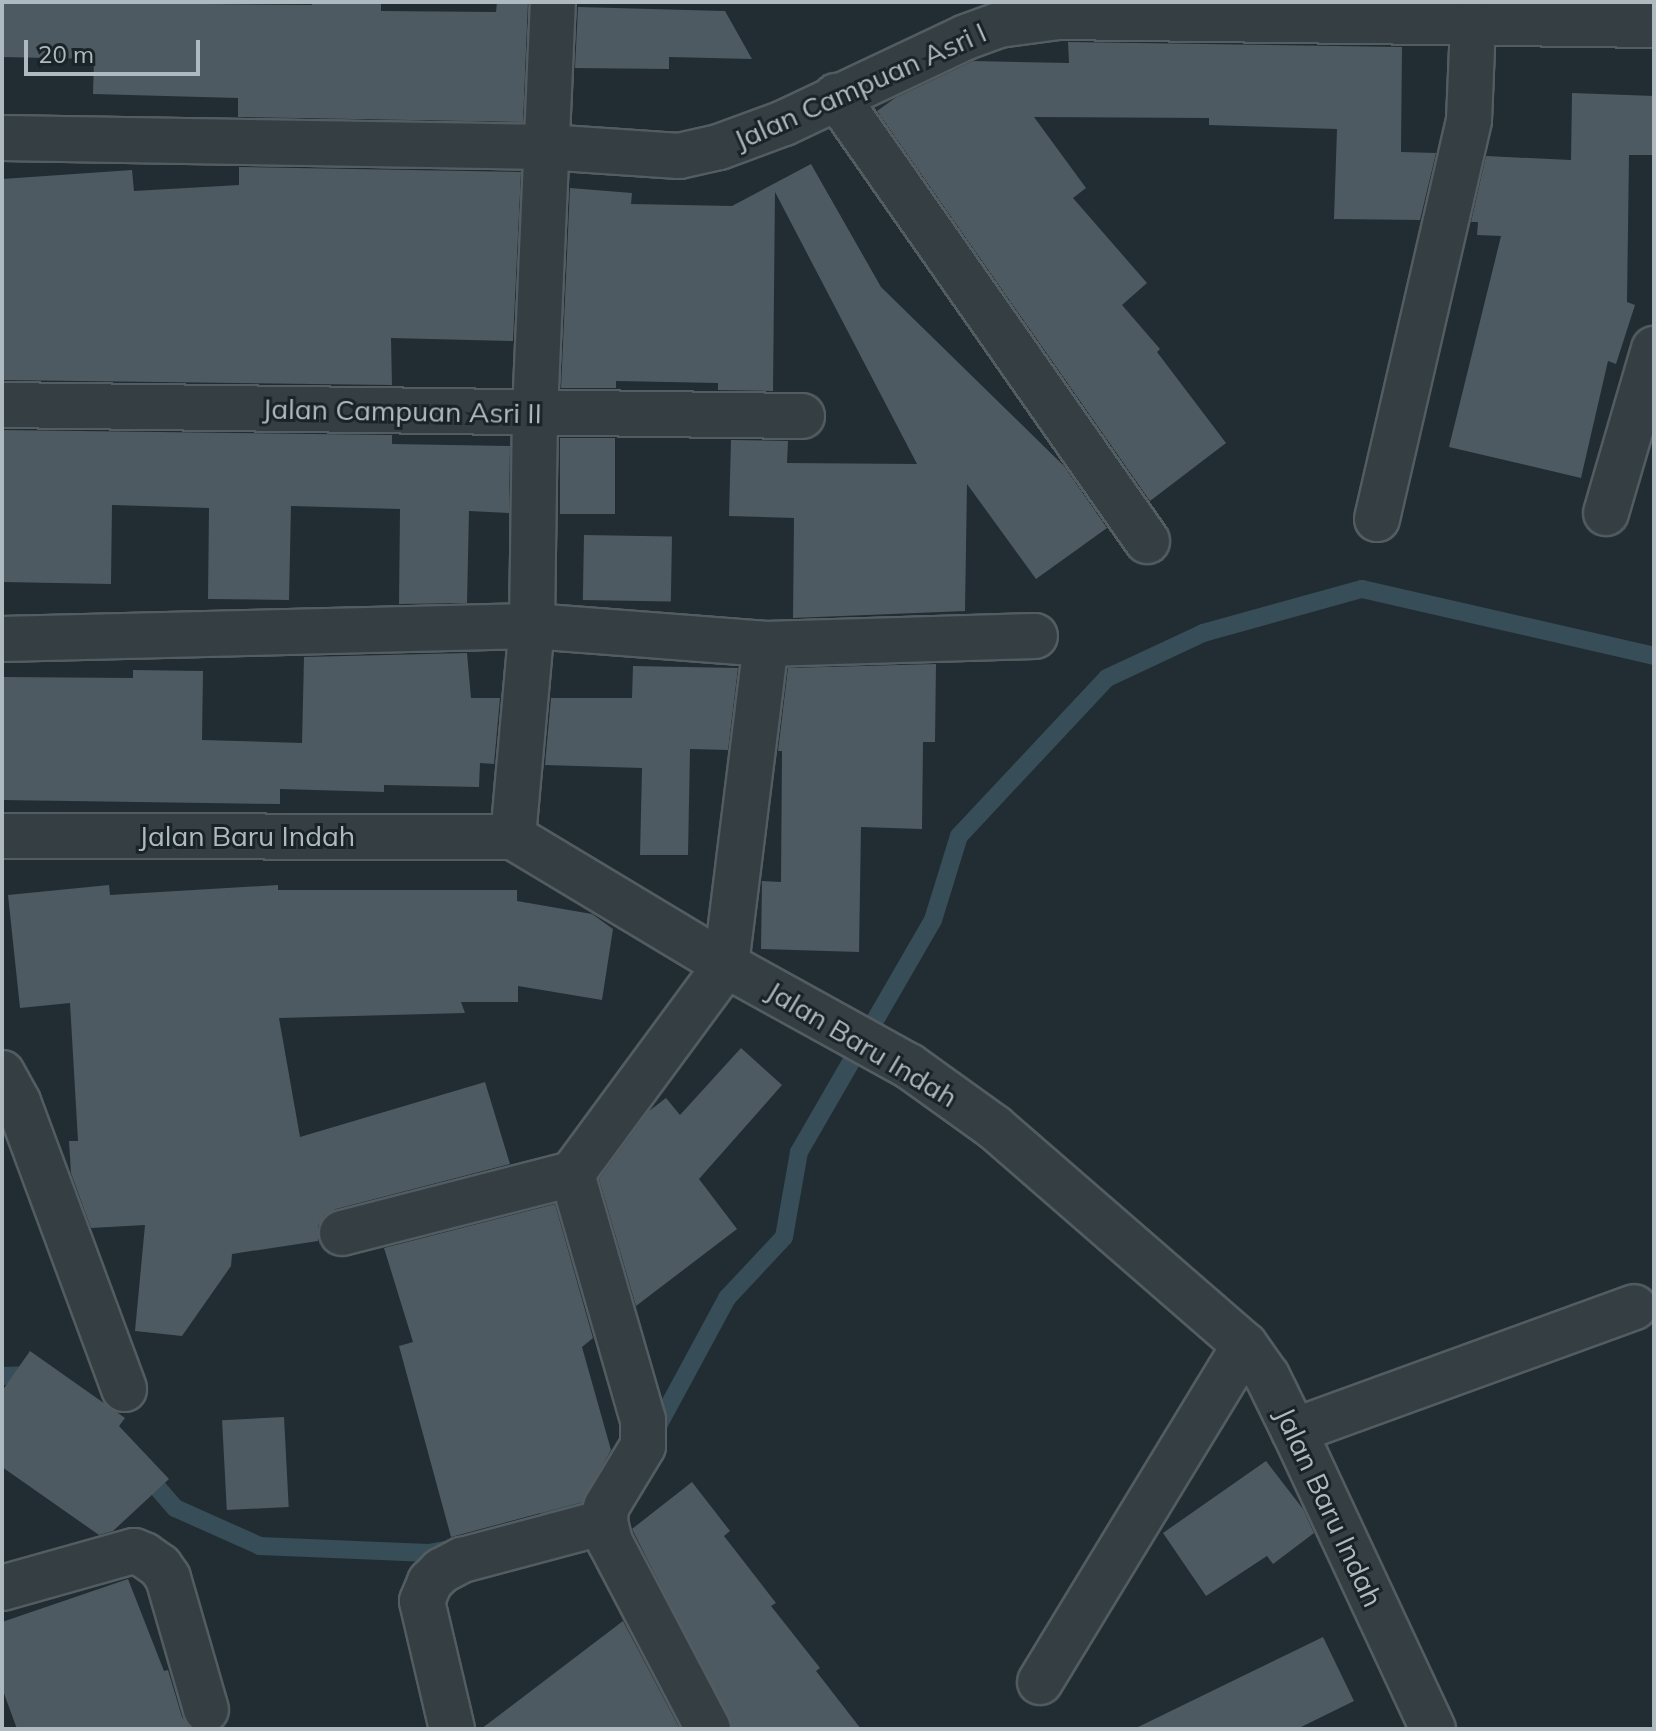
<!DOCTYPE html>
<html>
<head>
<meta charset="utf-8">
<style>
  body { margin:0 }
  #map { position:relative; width:1656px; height:1731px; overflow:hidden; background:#212d32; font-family:Mulish,sans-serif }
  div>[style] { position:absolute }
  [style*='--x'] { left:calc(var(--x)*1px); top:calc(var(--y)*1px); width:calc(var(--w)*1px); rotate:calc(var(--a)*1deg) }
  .stream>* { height:18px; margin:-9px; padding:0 9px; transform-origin:9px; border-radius:9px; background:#374d57 }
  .building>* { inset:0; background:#4d5a61; transform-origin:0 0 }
  .roads { filter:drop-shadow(2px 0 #525c61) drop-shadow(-2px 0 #525c61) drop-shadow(0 2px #525c61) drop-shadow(0 -2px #525c61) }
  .minor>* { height:44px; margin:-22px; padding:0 22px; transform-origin:22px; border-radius:22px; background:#343e43 }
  span { translate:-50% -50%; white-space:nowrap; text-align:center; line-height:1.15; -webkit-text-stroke:6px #1a2328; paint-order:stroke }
  .street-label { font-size:28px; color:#afbac0 }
  .frame { position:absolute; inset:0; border:4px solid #afbac0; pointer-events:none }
  .scale { position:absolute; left:24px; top:40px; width:176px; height:36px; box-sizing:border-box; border:4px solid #afbac0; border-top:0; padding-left:10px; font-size:24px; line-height:28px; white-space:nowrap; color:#afbac0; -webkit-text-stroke:6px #1a2328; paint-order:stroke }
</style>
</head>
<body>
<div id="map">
  <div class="stream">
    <div style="--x:2;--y:1376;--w:37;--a:-2"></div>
    <div style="--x:653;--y:1435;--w:156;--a:-61.6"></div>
    <div style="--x:727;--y:1298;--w:83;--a:-46.9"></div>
    <div style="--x:784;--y:1237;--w:86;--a:-80"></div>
    <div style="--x:799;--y:1152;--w:268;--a:-60"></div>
    <div style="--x:933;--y:920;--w:88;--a:-72.8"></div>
    <div style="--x:959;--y:836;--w:216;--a:-46.9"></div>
    <div style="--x:1107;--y:678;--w:106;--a:-25.1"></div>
    <div style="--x:1203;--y:633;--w:165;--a:-15.5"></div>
    <div style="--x:1362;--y:589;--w:300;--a:12.9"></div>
    <div style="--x:142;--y:1470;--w:50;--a:49"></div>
    <div style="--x:175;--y:1508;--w:93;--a:24.1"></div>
    <div style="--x:260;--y:1546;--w:169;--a:2.4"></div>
    <div style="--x:429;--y:1553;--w:21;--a:-11"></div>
    <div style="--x:547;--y:1519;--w:67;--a:-25.8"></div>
  </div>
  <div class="building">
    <div style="clip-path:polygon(2px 2px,312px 5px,312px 2px,381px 2px,381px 11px,496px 12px,497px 2px,528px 2px,523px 122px,238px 117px,238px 98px,93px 94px,94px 59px,2px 57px)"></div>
    <div style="clip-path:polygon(578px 7px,725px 11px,752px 59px,669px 57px,669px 69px,575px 68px)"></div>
    <div style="clip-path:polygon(1068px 42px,1402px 47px,1401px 152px,1436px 153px,1420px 220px,1334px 219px,1337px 129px,1209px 125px,1209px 118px,1034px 117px,1086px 188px,1073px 198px,1147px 283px,1122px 305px,1160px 349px,1157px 352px,1226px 443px,1150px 501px,877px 111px,895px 98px,973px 61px,1069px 63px)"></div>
    <div style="clip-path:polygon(1572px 93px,1654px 96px,1654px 155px,1629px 155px,1627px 302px,1635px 305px,1616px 364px,1608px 361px,1581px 478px,1449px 447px,1501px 236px,1477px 235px,1478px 222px,1471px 222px,1486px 156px,1571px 160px)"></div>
    <div style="clip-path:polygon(811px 164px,881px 287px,1064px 466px,1107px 528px,1036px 579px,967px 484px,965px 611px,793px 618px,794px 518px,729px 516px,731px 440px,788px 441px,787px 463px,917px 464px,775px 192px,773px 391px,718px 390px,718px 383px,616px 381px,616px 388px,561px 388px,570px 188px,632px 193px,631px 204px,732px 206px)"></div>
    <div style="clip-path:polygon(239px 167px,521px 172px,513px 341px,391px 338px,392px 385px,2px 380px,2px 179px,132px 170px,134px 191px,239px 185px)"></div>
    <div style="clip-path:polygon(2px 430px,392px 435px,392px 444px,510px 446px,509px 513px,469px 511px,467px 603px,399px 604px,400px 509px,291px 506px,289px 600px,208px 599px,209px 508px,112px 505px,111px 584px,2px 582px)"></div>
    <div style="left:560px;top:438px;width:55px;height:76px"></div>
    <div style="left:584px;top:535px;width:88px;height:65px;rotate:1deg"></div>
    <div style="clip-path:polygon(467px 653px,471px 698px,500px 698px,494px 764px,480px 763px,479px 787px,384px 785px,384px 792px,280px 789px,280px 804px,2px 800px,2px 677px,133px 678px,133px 670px,203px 671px,202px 740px,302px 743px,304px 657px)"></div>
    <div style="clip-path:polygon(936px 664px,935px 742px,923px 742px,922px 829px,861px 827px,859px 952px,761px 949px,762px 881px,781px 882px,782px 751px,778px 751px,788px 668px)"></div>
    <div style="clip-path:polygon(633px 666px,738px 668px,728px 750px,690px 749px,688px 855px,640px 855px,642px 768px,545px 765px,551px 698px,632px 698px)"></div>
    <div style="clip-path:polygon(109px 885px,110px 895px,278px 885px,278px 890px,517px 890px,517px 901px,592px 914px,613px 929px,602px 1000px,518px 986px,518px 1002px,461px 1002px,465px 1013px,279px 1018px,300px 1137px,485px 1082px,510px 1164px,336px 1209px,325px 1215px,318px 1226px,318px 1241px,232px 1254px,231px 1266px,182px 1336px,135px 1331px,145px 1225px,91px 1228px,71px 1173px,69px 1141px,78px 1141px,70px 1003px,20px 1008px,8px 895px)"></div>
    <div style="clip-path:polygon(741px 1048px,782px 1085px,699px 1179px,737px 1229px,636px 1306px,599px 1179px,649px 1111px,666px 1098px,680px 1115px)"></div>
    <div style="clip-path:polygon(555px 1204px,593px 1338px,582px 1347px,611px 1450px,582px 1502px,451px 1537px,399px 1346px,413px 1342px,384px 1248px)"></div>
    <div style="clip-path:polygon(30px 1351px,125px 1418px,119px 1426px,169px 1479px,113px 1531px,99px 1535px,2px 1467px,2px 1391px)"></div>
    <div style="left:284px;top:1417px;width:90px;height:62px;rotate:87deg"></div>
    <div style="clip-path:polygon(1266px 1461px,1303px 1509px,1314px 1533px,1273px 1564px,1267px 1556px,1206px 1596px,1163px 1533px)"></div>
    <div style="clip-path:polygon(692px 1482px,730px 1531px,724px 1536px,776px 1603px,771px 1606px,820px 1668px,816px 1671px,861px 1729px,733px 1729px,632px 1529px)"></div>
    <div style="clip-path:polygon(128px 1579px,164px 1671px,168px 1670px,182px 1717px,190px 1729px,17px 1729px,2px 1688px,2px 1622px)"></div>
    <div style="clip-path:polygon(623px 1621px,680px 1729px,481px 1729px)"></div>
    <div style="clip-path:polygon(1323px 1637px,1354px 1701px,1297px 1729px,1134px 1729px)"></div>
  </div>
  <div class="roads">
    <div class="minor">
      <div style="--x:836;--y:96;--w:543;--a:55.05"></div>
      <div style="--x:2;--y:138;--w:544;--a:0.95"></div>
      <div style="--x:546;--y:147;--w:133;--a:3.9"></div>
      <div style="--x:679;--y:156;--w:41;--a:-12.7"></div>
      <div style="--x:719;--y:147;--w:69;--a:-20.3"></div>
      <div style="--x:784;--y:123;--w:201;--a:-25.3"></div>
      <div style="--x:966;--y:37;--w:35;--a:-20"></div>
      <div style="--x:999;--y:25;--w:60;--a:-7.7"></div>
      <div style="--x:1058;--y:17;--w:596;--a:0.77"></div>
      <div style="--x:2;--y:405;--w:800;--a:0.79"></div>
      <div style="--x:1606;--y:513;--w:171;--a:-73.7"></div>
      <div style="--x:1377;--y:519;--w:409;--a:-77"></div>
      <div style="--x:1469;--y:120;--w:95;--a:-87.6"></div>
      <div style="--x:2;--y:639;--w:530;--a:-1.41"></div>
      <div style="--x:532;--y:626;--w:235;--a:4.4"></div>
      <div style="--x:766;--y:644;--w:269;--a:-1.7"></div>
      <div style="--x:2;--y:836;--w:511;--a:0.11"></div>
      <div style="--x:513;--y:837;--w:249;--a:31"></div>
      <div style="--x:726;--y:965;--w:209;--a:28.9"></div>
      <div style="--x:909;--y:1066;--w:105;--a:35.7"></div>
      <div style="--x:994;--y:1127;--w:332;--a:41"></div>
      <div style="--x:1245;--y:1345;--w:38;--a:55"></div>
      <div style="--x:1267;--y:1376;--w:61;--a:63.9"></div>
      <div style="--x:1294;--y:1431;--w:329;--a:65"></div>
      <div style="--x:513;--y:837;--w:212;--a:-84.9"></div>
      <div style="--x:532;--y:626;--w:214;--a:-89.2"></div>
      <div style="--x:535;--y:412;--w:410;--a:-87.5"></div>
      <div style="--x:2;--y:1073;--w:33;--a:61"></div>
      <div style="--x:18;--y:1102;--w:306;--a:69.7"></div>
      <div style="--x:572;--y:1174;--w:256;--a:73.9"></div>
      <div style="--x:643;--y:1420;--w:26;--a:90"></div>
      <div style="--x:643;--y:1446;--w:71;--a:121.2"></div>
      <div style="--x:606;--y:1507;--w:15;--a:94"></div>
      <div style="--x:605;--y:1522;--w:21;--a:76"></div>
      <div style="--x:610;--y:1542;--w:211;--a:62.3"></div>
      <div style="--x:342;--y:1233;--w:237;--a:-14.4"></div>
      <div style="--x:572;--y:1174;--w:260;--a:-53.6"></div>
      <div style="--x:726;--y:965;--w:323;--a:-82.9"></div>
      <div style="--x:1294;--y:1431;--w:362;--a:-20"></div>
      <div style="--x:2;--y:1588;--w:137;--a:-15.7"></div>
      <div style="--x:134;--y:1551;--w:11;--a:22"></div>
      <div style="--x:144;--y:1555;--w:19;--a:35"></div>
      <div style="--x:160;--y:1566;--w:14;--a:56"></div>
      <div style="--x:168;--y:1578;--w:137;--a:73.9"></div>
      <div style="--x:1040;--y:1682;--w:394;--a:-58.7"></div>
      <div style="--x:452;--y:1729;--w:131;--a:-103.2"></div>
      <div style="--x:422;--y:1601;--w:21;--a:-67"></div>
      <div style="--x:430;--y:1582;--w:16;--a:-45"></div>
      <div style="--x:441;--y:1571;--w:24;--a:-28"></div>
      <div style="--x:462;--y:1560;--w:148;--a:-14.9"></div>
    </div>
  </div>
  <div class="street-label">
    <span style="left:860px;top:86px;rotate:-24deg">Jalan Campuan Asri I</span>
    <span style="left:402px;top:411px;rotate:1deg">Jalan Campuan Asri II</span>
    <span style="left:247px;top:836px">Jalan Baru Indah</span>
    <span style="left:862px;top:1044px;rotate:31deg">Jalan Baru Indah</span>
    <span style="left:1329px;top:1507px;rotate:65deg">Jalan Baru Indah</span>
  </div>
  <div class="frame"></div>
  <div class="scale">20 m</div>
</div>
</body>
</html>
